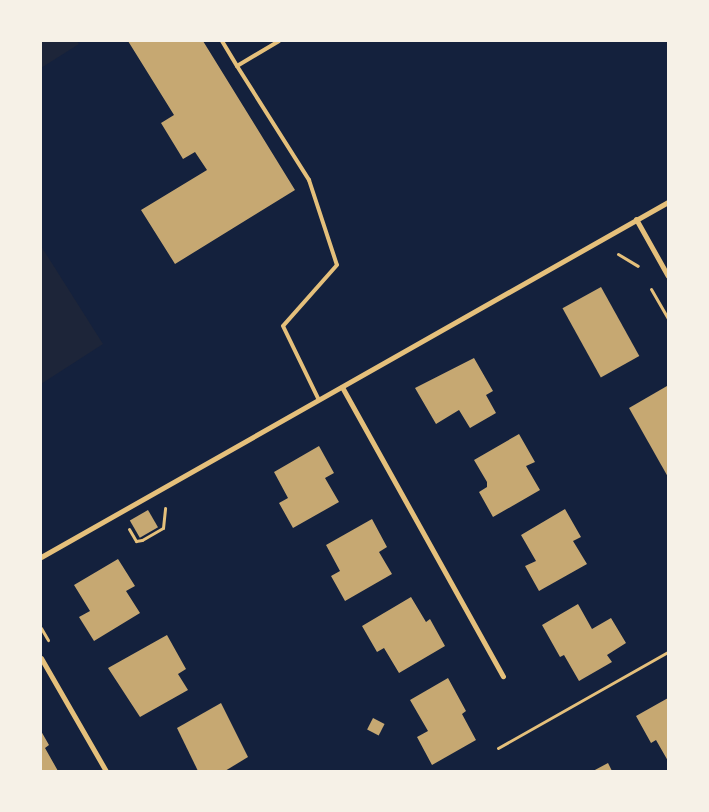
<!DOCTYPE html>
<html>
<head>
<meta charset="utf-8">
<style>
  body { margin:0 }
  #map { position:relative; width:709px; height:812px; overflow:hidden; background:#14213d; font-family:"PT Sans",sans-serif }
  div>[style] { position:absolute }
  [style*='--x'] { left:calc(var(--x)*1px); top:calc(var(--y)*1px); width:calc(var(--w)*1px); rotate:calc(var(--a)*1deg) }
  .green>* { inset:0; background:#1d2539 }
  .building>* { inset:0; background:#c6a872; transform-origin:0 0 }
  .path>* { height:3px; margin:-1.5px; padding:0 1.5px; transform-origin:1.5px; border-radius:1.5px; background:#e5c07b }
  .service>* { height:4px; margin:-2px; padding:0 2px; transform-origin:2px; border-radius:2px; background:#e5c07b }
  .minor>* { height:5px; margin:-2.5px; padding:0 2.5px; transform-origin:2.5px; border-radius:2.5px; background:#e5c07b }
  span { translate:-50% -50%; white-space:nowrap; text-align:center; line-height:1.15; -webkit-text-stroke:4px #f6f1e7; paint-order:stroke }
  .frame { position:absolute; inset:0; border:42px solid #f6f1e7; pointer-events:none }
</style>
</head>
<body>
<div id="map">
  <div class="green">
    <div style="clip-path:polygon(41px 41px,77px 41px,79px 44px,41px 68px)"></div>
    <div style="clip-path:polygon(41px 246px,103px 344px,41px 384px)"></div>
  </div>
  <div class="building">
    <div style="clip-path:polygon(128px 41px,203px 41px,295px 190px,175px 264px,141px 210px,207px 170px,195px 152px,183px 159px,161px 123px,174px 115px)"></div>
    <div style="left:601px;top:287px;width:79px;height:44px;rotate:61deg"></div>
    <div style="clip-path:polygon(474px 358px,493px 391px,486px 395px,496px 413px,470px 428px,459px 410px,436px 424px,415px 388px)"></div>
    <div style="clip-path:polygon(667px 386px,668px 387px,668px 477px,629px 408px)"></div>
    <div style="clip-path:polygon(519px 434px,535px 462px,526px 466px,540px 490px,493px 517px,479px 492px,487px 487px,487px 482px,474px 460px)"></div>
    <div style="clip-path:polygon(319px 446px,334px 473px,325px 478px,339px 502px,293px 528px,279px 503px,288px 498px,274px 472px)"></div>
    <div style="clip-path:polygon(565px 509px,581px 537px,573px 541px,587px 564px,539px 591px,525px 566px,536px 561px,521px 535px)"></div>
    <div style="left:148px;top:510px;width:20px;height:21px;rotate:60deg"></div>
    <div style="clip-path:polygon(372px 519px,387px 547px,379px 552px,392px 574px,345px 601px,331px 576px,340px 571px,326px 545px)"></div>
    <div style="clip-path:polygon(118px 559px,135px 586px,126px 591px,140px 613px,94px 641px,79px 617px,90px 611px,74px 585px)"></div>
    <div style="clip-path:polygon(411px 597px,426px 622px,430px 619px,445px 646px,399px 673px,384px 648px,377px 652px,362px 626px)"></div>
    <div style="clip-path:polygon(578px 604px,592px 629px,611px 618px,626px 643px,607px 655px,612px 662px,579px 681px,564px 655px,560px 657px,542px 625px)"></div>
    <div style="clip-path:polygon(167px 635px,186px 669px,178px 674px,188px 690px,140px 717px,108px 668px)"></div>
    <div style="clip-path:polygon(448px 678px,466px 711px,462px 714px,476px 740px,432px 765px,417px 737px,428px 731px,410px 700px)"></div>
    <div style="clip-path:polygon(668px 698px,668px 761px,656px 740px,651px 743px,636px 716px)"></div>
    <div style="clip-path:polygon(221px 703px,248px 757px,225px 771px,198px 771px,177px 728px)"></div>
    <div style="left:373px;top:718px;width:13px;height:13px;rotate:27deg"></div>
    <div style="clip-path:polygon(41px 731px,49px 745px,45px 748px,58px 771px,41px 771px)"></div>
    <div style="clip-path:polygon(608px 763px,612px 771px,593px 771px)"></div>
  </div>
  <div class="path">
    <div style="--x:618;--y:254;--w:23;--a:31"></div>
    <div style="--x:651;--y:289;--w:34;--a:60"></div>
    <div style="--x:129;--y:529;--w:14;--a:60"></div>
    <div style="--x:136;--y:541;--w:6;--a:-9"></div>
    <div style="--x:142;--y:540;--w:24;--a:-30"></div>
    <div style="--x:163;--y:528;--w:20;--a:-84"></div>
    <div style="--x:41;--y:628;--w:14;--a:60"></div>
    <div style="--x:498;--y:748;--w:195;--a:-29.5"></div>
  </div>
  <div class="service">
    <div style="--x:222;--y:41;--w:29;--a:59"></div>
    <div style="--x:237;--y:66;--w:49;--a:-30.8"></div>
    <div style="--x:237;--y:66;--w:135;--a:57.7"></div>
    <div style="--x:309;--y:180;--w:89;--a:71.8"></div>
    <div style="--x:337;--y:265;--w:81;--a:131.5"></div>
    <div style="--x:283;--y:326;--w:82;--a:64.1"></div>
  </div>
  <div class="minor">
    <div style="--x:636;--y:219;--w:65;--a:60.7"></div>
    <div style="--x:342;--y:387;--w:331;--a:60.9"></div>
    <div style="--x:41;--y:557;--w:721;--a:-29.52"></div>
    <div style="--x:41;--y:658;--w:130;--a:60.1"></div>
  </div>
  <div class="frame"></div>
</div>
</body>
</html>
